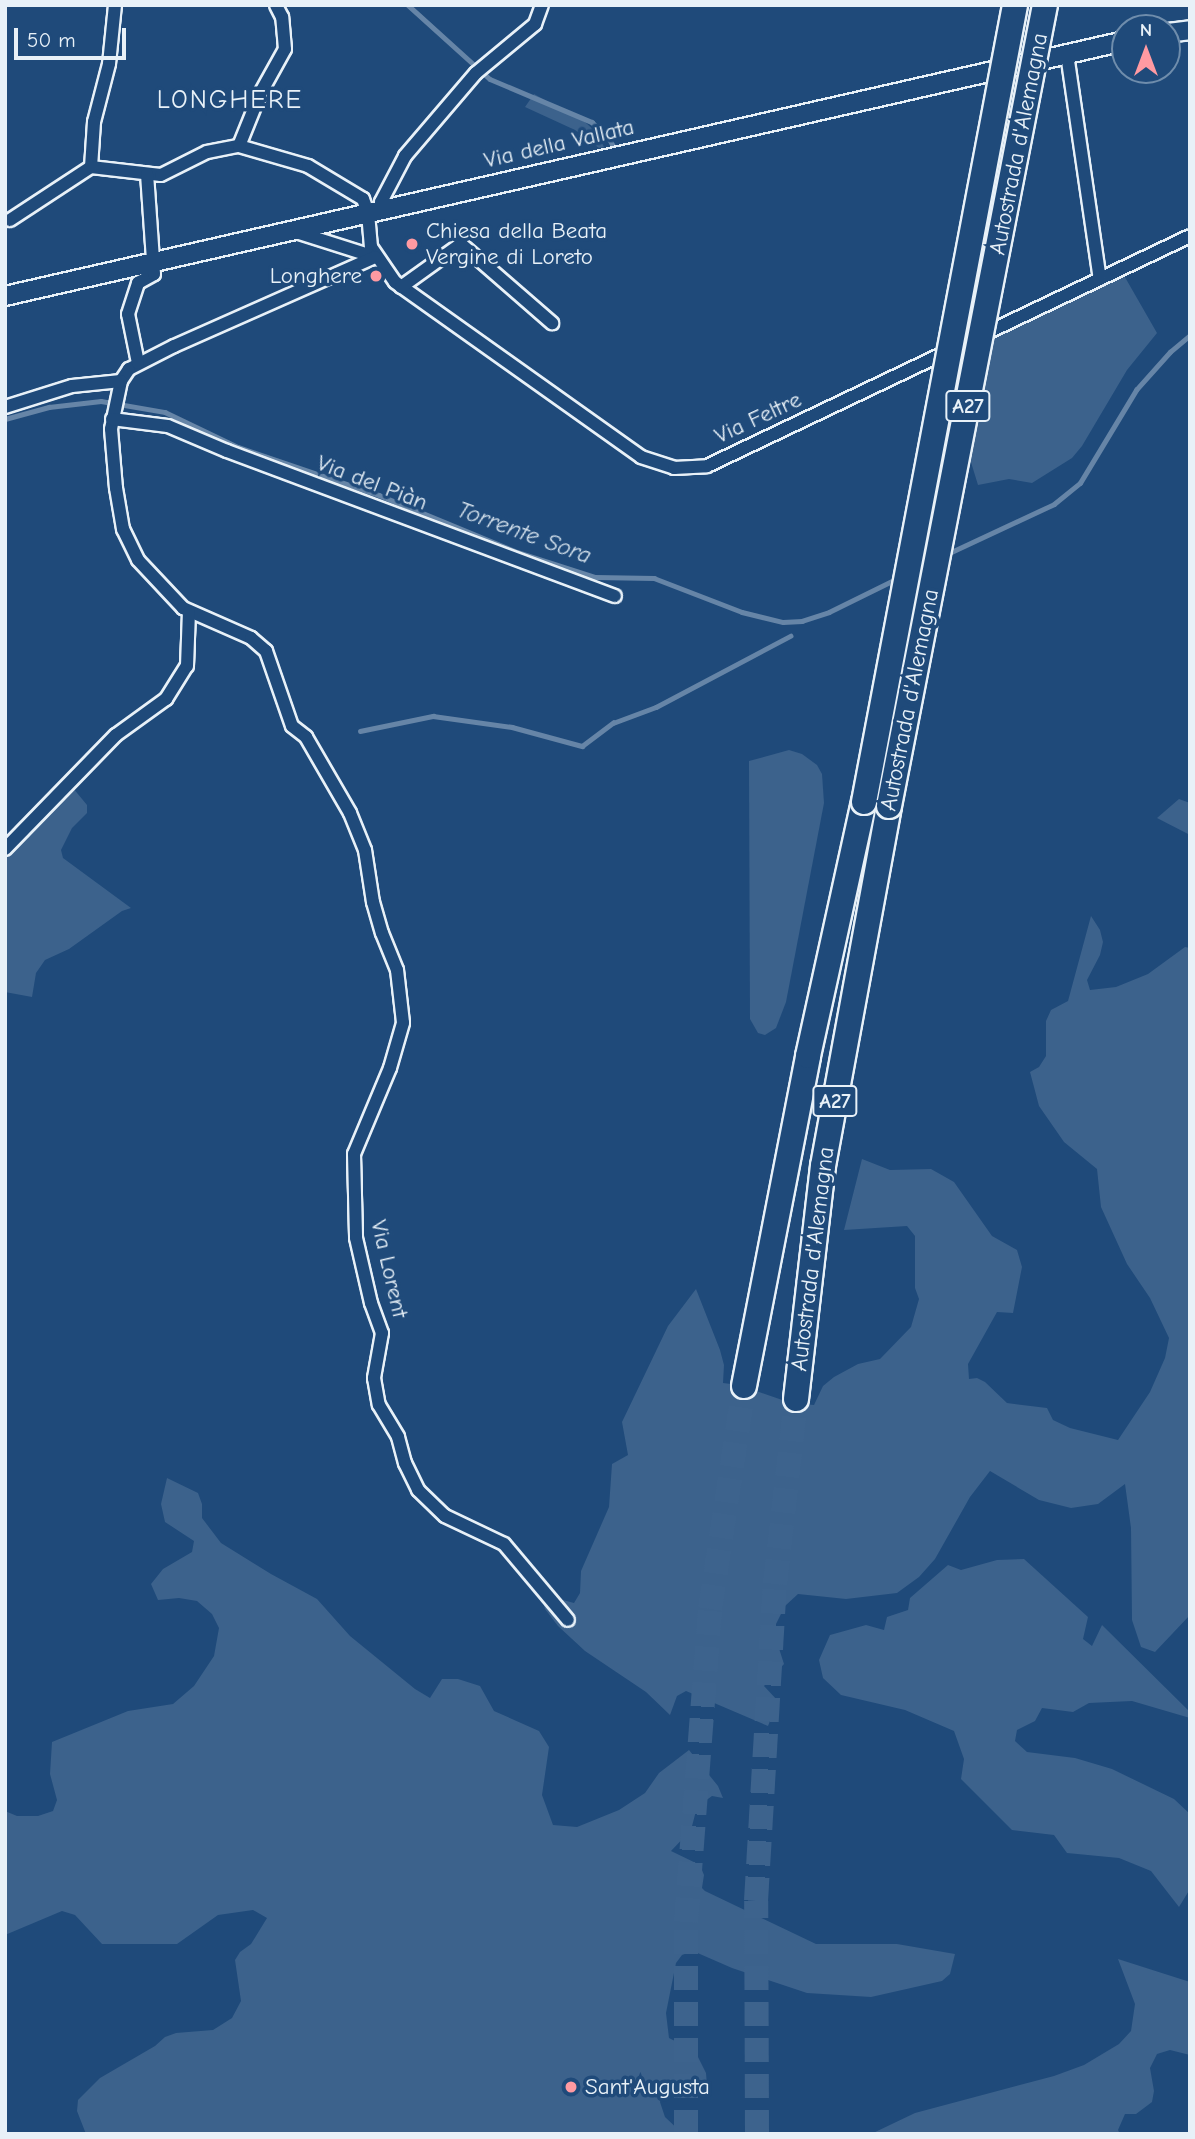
<!DOCTYPE html>
<html>
<head>
<meta charset="utf-8">
<style>
  body { margin:0 }
  #map { position:relative; width:1195px; height:2139px; overflow:hidden; background:#1f4a7a; font-family:"Comic Neue",sans-serif }
  div>[style] { position:absolute }
  [style*='--x'] { left:calc(var(--x)*1px); top:calc(var(--y)*1px); width:calc(var(--w)*1px); rotate:calc(var(--a)*1deg) }
  .green>* { inset:0; background:#3c628c }
  .stream>* { height:4.5px; margin:-2.25px; padding:0 2.25px; transform-origin:2.25px; border-radius:2.25px; background:#6685a7 }
  .motorway-tunnel>* { height:24px; margin-top:-12px; transform-origin:0; background:repeating-linear-gradient(90deg,#3d638d 0 24px,transparent 0 36px) }
  .roads { filter:drop-shadow(2px 0 #e8f1f8) drop-shadow(-2px 0 #e8f1f8) drop-shadow(0 2px #e8f1f8) drop-shadow(0 -2px #e8f1f8) }
  .minor>* { height:12px; margin:-6px; padding:0 6px; transform-origin:6px; border-radius:6px; background:#1f4a7a }
  .secondary>* { height:18px; margin:-9px; padding:0 9px; transform-origin:9px; border-radius:9px; background:#1f4a7a }
  .motorway>* { height:24px; margin:-12px; padding:0 12px; transform-origin:12px; border-radius:12px; background:#1f4a7a }
  .bridges { filter:drop-shadow(2px 0 #e8f1f8) drop-shadow(-2px 0 #e8f1f8) drop-shadow(0 2px #e8f1f8) drop-shadow(0 -2px #e8f1f8) }
  .motorway-bridge>* { height:24px; margin:-12px; padding:0 12px; transform-origin:12px; border-radius:12px; background:#1f4a7a }
  .dots>* { width:19px; height:19px; translate:-50% -50%; box-sizing:border-box; border:4px solid #1f4a7a; border-radius:50% }
  span { translate:-50% -50%; white-space:nowrap; text-align:center; line-height:1.15; -webkit-text-stroke:7px #1f4a7a; paint-order:stroke }
  .shield-label span { padding:2px 5px; background:#1f4a7a; border:2px solid; border-radius:5px; -webkit-text-stroke-width:0 }
  .shield-label { font-size:21px; color:#e8f1f8; font-weight:700 }
  .street-label { font-size:23px; color:#e8f1f8 }
  .poi-label { font-size:23px; color:#e8f1f8 }
  .left { translate:0 -50%; text-align:left }
  .right { translate:-100% -50%; text-align:right }
  .water-label { font-size:24px; color:#d4e1ec; font-style:italic }
  .quarter-label { font-size:26px; color:#e8f1f8; letter-spacing:2px }
  .frame { position:absolute; inset:0; border:7px solid #e8f1f8; pointer-events:none }
  .north { position:absolute; left:1111px; top:14px; width:70px; height:70px; box-sizing:border-box; background:#1f4a7a; border:2px solid #6f8dac; border-radius:50%; rotate:0deg; font-size:19px; font-weight:700; line-height:28px; text-align:center; color:#e8f1f8 }
  .north::after { content:''; display:block; margin:auto; width:24px; height:32px; background:#ff9aa2; clip-path:polygon(50% 0,100% 100%,50% 72%,0 100%) }
  .scale { position:absolute; left:14px; top:28px; width:112px; height:32px; box-sizing:border-box; border:4px solid #e8f1f8; border-top:0; padding-left:9px; font-size:21px; line-height:24px; white-space:nowrap; color:#e8f1f8; -webkit-text-stroke:5px #1f4a7a; paint-order:stroke }
</style>
</head>
<body>
<div id="map">
  <div class="green">
    <div style="clip-path:polygon(534px 94px,585px 122px,597px 133px,604px 147px,599px 148px,575px 130px,525px 107px)"></div>
    <div style="clip-path:polygon(1122px 272px,1157px 333px,1127px 370px,1082px 446px,1072px 458px,1032px 483px,1009px 479px,978px 485px,958px 420px,951px 353px)"></div>
    <div style="clip-path:polygon(789px 750px,802px 754px,817px 765px,822px 774px,824px 803px,786px 1002px,776px 1028px,765px 1035px,758px 1033px,750px 1019px,749px 761px)"></div>
    <div style="clip-path:polygon(68px 782px,87px 805px,87px 813px,72px 828px,61px 850px,63px 858px,131px 908px,122px 911px,69px 949px,45px 960px,36px 973px,32px 997px,5px 992px,5px 844px)"></div>
    <div style="clip-path:polygon(1179px 799px,1190px 803px,1190px 835px,1157px 818px)"></div>
    <div style="clip-path:polygon(1091px 916px,1100px 930px,1103px 942px,1100px 955px,1087px 980px,1090px 990px,1116px 987px,1148px 974px,1185px 947px,1190px 948px,1190px 1615px,1155px 1652px,1141px 1647px,1132px 1620px,1131px 1528px,1125px 1484px,1098px 1504px,1071px 1508px,1039px 1500px,990px 1471px,970px 1497px,935px 1559px,919px 1577px,897px 1593px,846px 1599px,798px 1594px,785px 1606px,776px 1624px,776px 1639px,784px 1664px,764px 1686px,778px 1701px,768px 1726px,686px 1691px,677px 1696px,670px 1715px,646px 1692px,585px 1651px,558px 1626px,545px 1609px,541px 1594px,574px 1603px,580px 1593px,581px 1571px,609px 1507px,612px 1464px,628px 1455px,622px 1422px,668px 1326px,696px 1289px,720px 1350px,724px 1365px,723px 1383px,739px 1385px,791px 1403px,814px 1405px,823px 1386px,834px 1377px,858px 1364px,880px 1359px,911px 1327px,919px 1299px,915px 1288px,915px 1236px,907px 1226px,844px 1230px,862px 1159px,890px 1170px,931px 1169px,954px 1182px,992px 1236px,1017px 1250px,1022px 1267px,1013px 1313px,997px 1312px,968px 1364px,969px 1379px,977px 1378px,985px 1382px,1007px 1403px,1047px 1408px,1053px 1420px,1070px 1428px,1118px 1440px,1150px 1392px,1165px 1358px,1169px 1338px,1150px 1298px,1127px 1264px,1101px 1207px,1097px 1169px,1064px 1142px,1039px 1106px,1030px 1072px,1039px 1067px,1046px 1056px,1046px 1021px,1051px 1010px,1068px 1001px)"></div>
    <div style="clip-path:polygon(167px 1478px,198px 1493px,202px 1504px,202px 1518px,221px 1543px,271px 1574px,317px 1599px,350px 1636px,415px 1689px,430px 1698px,442px 1679px,458px 1679px,480px 1686px,494px 1711px,539px 1731px,549px 1747px,542px 1795px,553px 1825px,577px 1827px,619px 1810px,645px 1793px,659px 1773px,689px 1750px,718px 1786px,723px 1798px,712px 1796px,697px 1807px,691px 1830px,671px 1851px,700px 1865px,704px 1875px,702px 1888px,705px 1891px,816px 1944px,897px 1944px,955px 1954px,950px 1974px,942px 1981px,871px 1997px,807px 1993px,732px 1968px,693px 1951px,682px 1955px,676px 1963px,666px 2013px,669px 2038px,695px 2051px,706px 2073px,707px 2085px,664px 2091px,660px 2102px,665px 2117px,683px 2134px,86px 2134px,77px 2111px,78px 2100px,100px 2078px,155px 2046px,165px 2037px,176px 2033px,213px 2030px,232px 2018px,241px 2001px,235px 1960px,240px 1952px,251px 1944px,267px 1918px,253px 1910px,218px 1915px,177px 1944px,102px 1944px,75px 1915px,62px 1911px,5px 1935px,5px 1811px,17px 1816px,38px 1816px,53px 1811px,57px 1800px,50px 1774px,52px 1742px,128px 1711px,173px 1704px,194px 1686px,214px 1656px,219px 1628px,212px 1614px,197px 1601px,179px 1598px,158px 1600px,151px 1584px,163px 1569px,192px 1552px,194px 1541px,165px 1522px,161px 1504px)"></div>
    <div style="clip-path:polygon(1024px 1559px,1088px 1617px,1083px 1639px,1092px 1646px,1102px 1625px,1190px 1712px,1190px 1718px,1132px 1701px,1089px 1703px,1073px 1712px,1042px 1708px,1035px 1721px,1017px 1730px,1015px 1741px,1027px 1752px,1075px 1758px,1112px 1769px,1174px 1799px,1190px 1814px,1190px 1889px,1179px 1907px,1151px 1871px,1119px 1858px,1067px 1853px,1054px 1835px,1012px 1830px,961px 1779px,964px 1759px,954px 1731px,905px 1710px,841px 1695px,823px 1678px,819px 1660px,830px 1635px,866px 1625px,884px 1630px,887px 1617px,908px 1610px,910px 1598px,948px 1565px,961px 1570px,997px 1560px)"></div>
    <div style="clip-path:polygon(1118px 1959px,1190px 1982px,1190px 2055px,1170px 2050px,1157px 2054px,1150px 2068px,1154px 2091px,1152px 2102px,1136px 2114px,1125px 2114px,1118px 2130px,1120px 2134px,871px 2134px,915px 2113px,1054px 2076px,1084px 2065px,1119px 2044px,1131px 2031px,1135px 2004px)"></div>
  </div>
  <div class="stream">
    <div style="--x:408;--y:5;--w:110;--a:42.1"></div>
    <div style="--x:490;--y:79;--w:111;--a:22.9"></div>
    <div style="--x:592;--y:122;--w:25;--a:45"></div>
    <div style="--x:610;--y:140;--w:10;--a:61"></div>
    <div style="--x:5;--y:419;--w:46;--a:-15.3"></div>
    <div style="--x:49;--y:407;--w:52;--a:-6.6"></div>
    <div style="--x:101;--y:401;--w:65;--a:9.8"></div>
    <div style="--x:165;--y:412;--w:81;--a:25.6"></div>
    <div style="--x:238;--y:447;--w:149;--a:18.8"></div>
    <div style="--x:379;--y:495;--w:149;--a:22.4"></div>
    <div style="--x:517;--y:552;--w:82;--a:17.8"></div>
    <div style="--x:595;--y:577;--w:59;--a:1"></div>
    <div style="--x:654;--y:578;--w:94;--a:21.1"></div>
    <div style="--x:742;--y:612;--w:42;--a:13.7"></div>
    <div style="--x:783;--y:622;--w:19;--a:-3"></div>
    <div style="--x:802;--y:621;--w:28;--a:-18"></div>
    <div style="--x:829;--y:612;--w:77;--a:-26.2"></div>
    <div style="--x:947;--y:554;--w:118;--a:-25"></div>
    <div style="--x:1054;--y:504;--w:33;--a:-39"></div>
    <div style="--x:1080;--y:483;--w:109;--a:-58.9"></div>
    <div style="--x:1136;--y:390;--w:51;--a:-48.2"></div>
    <div style="--x:1170;--y:352;--w:26;--a:-40"></div>
    <div style="--x:360;--y:731;--w:75;--a:-11.6"></div>
    <div style="--x:433;--y:716;--w:80;--a:7.9"></div>
    <div style="--x:512;--y:727;--w:73;--a:15.2"></div>
    <div style="--x:582;--y:746;--w:39;--a:-37"></div>
    <div style="--x:613;--y:723;--w:46;--a:-20.4"></div>
    <div style="--x:656;--y:707;--w:152;--a:-27.9"></div>
  </div>
  <div class="motorway-tunnel">
    <div style="--x:686;--y:2134;--w:212;--a:-90"></div>
    <div style="--x:686;--y:1922;--w:314;--a:-85.6"></div>
    <div style="--x:710;--y:1609;--w:226;--a:-81.3"></div>
    <div style="--x:757;--y:2134;--w:233;--a:-90.2"></div>
    <div style="--x:756;--y:1901;--w:318;--a:-86.6"></div>
    <div style="--x:775;--y:1584;--w:186;--a:-83.5"></div>
  </div>
  <div class="roads">
    <div class="minor">
      <div style="--x:115;--y:5;--w:59;--a:95.8"></div>
      <div style="--x:109;--y:64;--w:60;--a:104.5"></div>
      <div style="--x:94;--y:122;--w:45;--a:93.8"></div>
      <div style="--x:91;--y:167;--w:70;--a:6.5"></div>
      <div style="--x:161;--y:175;--w:51;--a:-26.6"></div>
      <div style="--x:207;--y:152;--w:33;--a:-11"></div>
      <div style="--x:239;--y:146;--w:72;--a:16.2"></div>
      <div style="--x:308;--y:166;--w:64;--a:31"></div>
      <div style="--x:363;--y:199;--w:15;--a:70"></div>
      <div style="--x:368;--y:213;--w:34;--a:85"></div>
      <div style="--x:371;--y:247;--w:42;--a:55.6"></div>
      <div style="--x:395;--y:282;--w:302;--a:35.4"></div>
      <div style="--x:641;--y:457;--w:35;--a:18"></div>
      <div style="--x:674;--y:468;--w:33;--a:-3"></div>
      <div style="--x:707;--y:466;--w:535;--a:-25.46"></div>
      <div style="--x:1067;--y:54;--w:227;--a:81.7"></div>
      <div style="--x:239;--y:146;--w:56;--a:-68"></div>
      <div style="--x:260;--y:94;--w:51;--a:-60.9"></div>
      <div style="--x:285;--y:49;--w:32;--a:-95"></div>
      <div style="--x:282;--y:17;--w:13;--a:-117"></div>
      <div style="--x:382;--y:210;--w:8;--a:-97"></div>
      <div style="--x:381;--y:202;--w:52;--a:-62.4"></div>
      <div style="--x:405;--y:156;--w:109;--a:-49.5"></div>
      <div style="--x:476;--y:73;--w:77;--a:-39.7"></div>
      <div style="--x:535;--y:24;--w:20;--a:-70"></div>
      <div style="--x:10;--y:220;--w:97;--a:-33.2"></div>
      <div style="--x:293;--y:231;--w:86;--a:17.6"></div>
      <div style="--x:375;--y:257;--w:220;--a:156.1"></div>
      <div style="--x:174;--y:346;--w:51;--a:152.9"></div>
      <div style="--x:129;--y:369;--w:14;--a:124"></div>
      <div style="--x:121;--y:381;--w:49;--a:101.8"></div>
      <div style="--x:111;--y:429;--w:59;--a:85.2"></div>
      <div style="--x:116;--y:488;--w:42;--a:80.3"></div>
      <div style="--x:123;--y:529;--w:34;--a:64"></div>
      <div style="--x:138;--y:560;--w:66;--a:46.8"></div>
      <div style="--x:183;--y:608;--w:74;--a:23.8"></div>
      <div style="--x:251;--y:638;--w:20;--a:41"></div>
      <div style="--x:266;--y:651;--w:79;--a:70.9"></div>
      <div style="--x:292;--y:726;--w:18;--a:38"></div>
      <div style="--x:306;--y:737;--w:88;--a:59.9"></div>
      <div style="--x:350;--y:813;--w:40;--a:68"></div>
      <div style="--x:365;--y:850;--w:53;--a:81.3"></div>
      <div style="--x:373;--y:902;--w:32;--a:74"></div>
      <div style="--x:382;--y:933;--w:40;--a:68"></div>
      <div style="--x:397;--y:970;--w:53;--a:83.5"></div>
      <div style="--x:403;--y:1023;--w:47;--a:106.1"></div>
      <div style="--x:390;--y:1068;--w:93;--a:112.7"></div>
      <div style="--x:354;--y:1154;--w:84;--a:88.6"></div>
      <div style="--x:356;--y:1238;--w:67;--a:77"></div>
      <div style="--x:371;--y:1303;--w:32;--a:70"></div>
      <div style="--x:382;--y:1333;--w:46;--a:100.1"></div>
      <div style="--x:374;--y:1378;--w:27;--a:80"></div>
      <div style="--x:379;--y:1405;--w:37;--a:59"></div>
      <div style="--x:398;--y:1437;--w:27;--a:75"></div>
      <div style="--x:405;--y:1463;--w:30;--a:64"></div>
      <div style="--x:418;--y:1490;--w:37;--a:44"></div>
      <div style="--x:445;--y:1516;--w:65;--a:25.4"></div>
      <div style="--x:504;--y:1544;--w:99;--a:49.9"></div>
      <div style="--x:401;--y:287;--w:74;--a:-35.6"></div>
      <div style="--x:461;--y:244;--w:121;--a:41"></div>
      <div style="--x:138;--y:363;--w:50;--a:-101.5"></div>
      <div style="--x:128;--y:314;--w:33;--a:-72"></div>
      <div style="--x:138;--y:283;--w:18;--a:-29"></div>
      <div style="--x:154;--y:274;--w:100;--a:-94"></div>
      <div style="--x:5;--y:407;--w:70;--a:-17.4"></div>
      <div style="--x:72;--y:386;--w:49;--a:-5.8"></div>
      <div style="--x:112;--y:419;--w:56;--a:7.1"></div>
      <div style="--x:168;--y:426;--w:64;--a:23"></div>
      <div style="--x:227;--y:451;--w:414;--a:20.5"></div>
      <div style="--x:5;--y:849;--w:159;--a:-45.8"></div>
      <div style="--x:116;--y:735;--w:62;--a:-35.8"></div>
      <div style="--x:166;--y:699;--w:39;--a:-58"></div>
      <div style="--x:187;--y:666;--w:54;--a:-87.9"></div>
    </div>
    <div class="secondary">
      <div style="--x:1167;--y:33;--w:23;--a:-7"></div>
      <div style="--x:5;--y:296;--w:1149;--a:-12.83"></div>
    </div>
    <div class="motorway">
      <div style="--x:744;--y:1386;--w:336;--a:-79"></div>
      <div style="--x:808;--y:1056;--w:260;--a:-77.6"></div>
      <div style="--x:796;--y:1399;--w:235;--a:-83.4"></div>
      <div style="--x:823;--y:1166;--w:366;--a:-79.6"></div>
    </div>
  </div>
  <div class="bridges">
    <div class="motorway-bridge">
      <div style="--x:864;--y:802;--w:811;--a:-79.27"></div>
      <div style="--x:889;--y:806;--w:816;--a:-78.98"></div>
    </div>
  </div>
  <div class="dots">
    <div style="left:412px;top:244px;background:#ff9aa2"></div>
    <div style="left:376px;top:276px;background:#ff9aa2"></div>
    <div style="left:571px;top:2087px;background:#ff9aa2"></div>
  </div>
  <div class="shield-label">
    <span style="left:968px;top:406px">A27</span>
    <span style="left:835px;top:1101px">A27</span>
  </div>
  <div class="street-label">
    <span style="left:559px;top:144px;rotate:-13deg">Via della Vallata</span>
    <span style="left:1019px;top:144px;rotate:-79deg">Autostrada d'Alemagna</span>
    <span style="left:758px;top:418px;rotate:-25deg">Via Feltre</span>
    <span style="left:372px;top:483px;rotate:21deg">Via del Piàn</span>
    <span style="left:910px;top:700px;rotate:-79deg">Autostrada d'Alemagna</span>
    <span style="left:813px;top:1259px;rotate:-83deg">Autostrada d'Alemagna</span>
    <span style="left:389px;top:1269px;rotate:77deg">Via Lorent</span>
  </div>
  <div class="poi-label">
    <span class="left" style="left:426px;top:244px">Chiesa della Beata<br>Vergine di Loreto</span>
    <span class="right" style="left:362px;top:276px">Longhere</span>
    <span class="left" style="left:585px;top:2087px">Sant'Augusta</span>
  </div>
  <div class="water-label">
    <span style="left:524px;top:533px;rotate:20deg">Torrente Sora</span>
  </div>
  <div class="quarter-label">
    <span style="left:230px;top:101px">LONGHERE</span>
  </div>
  <div class="frame"></div>
  <div class="north">N</div>
  <div class="scale">50 m</div>
</div>
</body>
</html>
